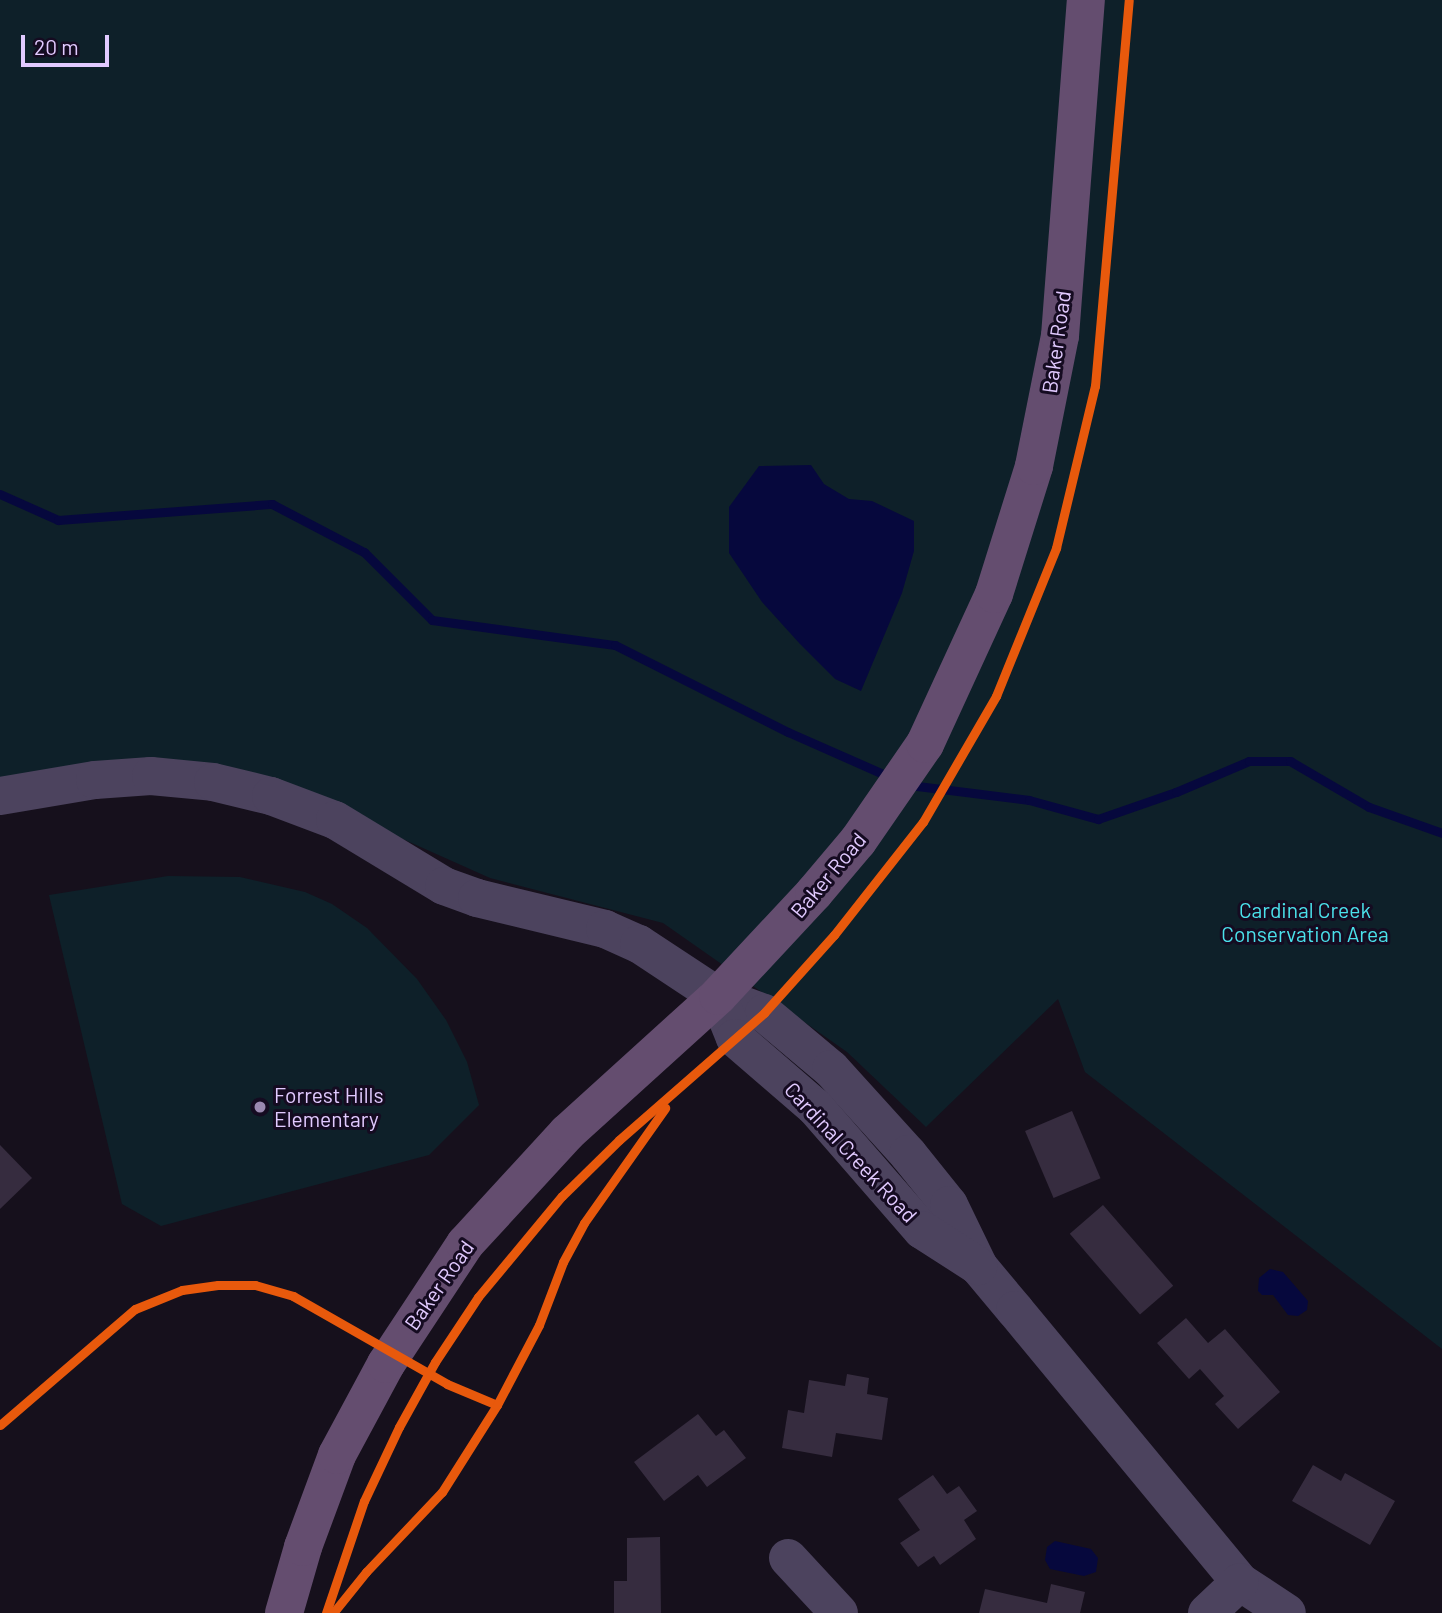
<!DOCTYPE html>
<html>
<head>
<meta charset="utf-8">
<style>
  body { margin:0 }
  #map { position:relative; width:1442px; height:1613px; overflow:hidden; background:#16101c; font-family:Barlow,sans-serif }
  div>[style] { position:absolute }
  [style*='--x'] { left:calc(var(--x)*1px); top:calc(var(--y)*1px); width:calc(var(--w)*1px); rotate:calc(var(--a)*1deg) }
  .green>* { inset:0; background:#0e2029 }
  .water>* { inset:0; background:#06083d }
  .stream>* { height:9px; margin:-4.5px; padding:0 4.5px; transform-origin:4.5px; border-radius:4.5px; background:#06083d }
  .building>* { inset:0; background:#362c3f; transform-origin:0 0 }
  .minor>* { height:38px; margin:-19px; padding:0 19px; transform-origin:19px; border-radius:19px; background:#4c435e }
  .major>* { height:38px; margin:-19px; padding:0 19px; transform-origin:19px; border-radius:19px; background:#644d6f }
  .cycleway>* { height:9px; margin:-4.5px; padding:0 4.5px; transform-origin:4.5px; border-radius:4.5px; background:#e8590c }
  .dots>* { width:19px; height:19px; translate:-50% -50%; box-sizing:border-box; border:4px solid #150b21; border-radius:50% }
  span { translate:-50% -50%; white-space:nowrap; text-align:center; line-height:1.15; -webkit-text-stroke:6px #150b21; paint-order:stroke }
  .street-label { font-size:21px; color:#e1caff }
  .park-label { font-size:21px; color:#4be1eb }
  .poi-label { font-size:21px; color:#e1caff }
  .left { translate:0 -50%; text-align:left }
  .scale { position:absolute; left:21px; top:35px; width:88px; height:32px; box-sizing:border-box; border:4px solid #e1caff; border-top:0; padding-left:9px; font-size:21px; line-height:24px; white-space:nowrap; color:#e1caff; -webkit-text-stroke:5px #150b21; paint-order:stroke }
</style>
</head>
<body>
<div id="map">
  <div class="green">
    <div style="clip-path:polygon(0 0,1442px 0,1442px 1349px,1085px 1072px,1058px 999px,926px 1127px,847px 1052px,663px 923px,490px 878px,273px 781px,0 778px)"></div>
    <div style="clip-path:polygon(168px 876px,240px 877px,305px 892px,332px 904px,367px 928px,417px 979px,446px 1020px,467px 1062px,479px 1105px,429px 1155px,161px 1226px,122px 1204px,49px 895px)"></div>
  </div>
  <div class="water">
    <div style="clip-path:polygon(811px 465px,824px 484px,849px 499px,872px 501px,914px 521px,914px 551px,902px 593px,861px 691px,835px 679px,800px 644px,762px 602px,729px 553px,729px 507px,759px 466px)"></div>
    <div style="clip-path:polygon(1270px 1269px,1283px 1272px,1308px 1301px,1307px 1310px,1298px 1316px,1288px 1315px,1273px 1295px,1262px 1295px,1258px 1291px,1259px 1278px)"></div>
    <div style="clip-path:polygon(1055px 1541px,1091px 1549px,1098px 1558px,1096px 1572px,1084px 1576px,1050px 1569px,1045px 1560px,1047px 1547px)"></div>
  </div>
  <div class="stream">
    <div style="--x:0;--y:494;--w:64;--a:24.1"></div>
    <div style="--x:58;--y:520;--w:215;--a:-4.3"></div>
    <div style="--x:272;--y:504;--w:104;--a:27.6"></div>
    <div style="--x:364;--y:552;--w:96;--a:45"></div>
    <div style="--x:432;--y:620;--w:185;--a:7.8"></div>
    <div style="--x:615;--y:645;--w:194;--a:26.7"></div>
    <div style="--x:788;--y:732;--w:111;--a:23.8"></div>
    <div style="--x:909;--y:785;--w:121;--a:7.1"></div>
    <div style="--x:1029;--y:800;--w:72;--a:15.4"></div>
    <div style="--x:1098;--y:819;--w:83;--a:-19.1"></div>
    <div style="--x:1176;--y:792;--w:79;--a:-23"></div>
    <div style="--x:1249;--y:761;--w:41;--a:0"></div>
    <div style="--x:1290;--y:761;--w:91;--a:30.2"></div>
    <div style="--x:1369;--y:807;--w:77;--a:19.6"></div>
  </div>
  <div class="building">
    <div style="left:1072px;top:1111px;width:73px;height:51px;rotate:67deg"></div>
    <div style="clip-path:polygon(0 1145px,32px 1178px,0 1209px)"></div>
    <div style="left:1103px;top:1205px;width:107px;height:44px;rotate:49deg"></div>
    <div style="clip-path:polygon(1186px 1318px,1208px 1343px,1225px 1329px,1280px 1392px,1238px 1429px,1215px 1404px,1224px 1396px,1200px 1369px,1189px 1379px,1157px 1343px)"></div>
    <div style="clip-path:polygon(847px 1374px,869px 1378px,867px 1394px,888px 1398px,882px 1440px,836px 1433px,832px 1457px,782px 1448px,788px 1410px,804px 1413px,809px 1380px,845px 1386px)"></div>
    <div style="clip-path:polygon(698px 1414px,716px 1436px,724px 1430px,746px 1458px,707px 1487px,698px 1475px,664px 1501px,634px 1462px)"></div>
    <div style="clip-path:polygon(1313px 1465px,1341px 1481px,1345px 1473px,1395px 1501px,1370px 1545px,1292px 1501px)"></div>
    <div style="clip-path:polygon(933px 1475px,947px 1494px,959px 1486px,977px 1511px,964px 1520px,976px 1539px,940px 1565px,934px 1556px,918px 1567px,900px 1543px,920px 1530px,898px 1499px)"></div>
    <div style="clip-path:polygon(660px 1537px,661px 1613px,614px 1613px,614px 1581px,627px 1581px,627px 1538px)"></div>
    <div style="clip-path:polygon(1051px 1584px,1085px 1592px,1080px 1613px,979px 1613px,985px 1589px,1047px 1603px)"></div>
  </div>
  <div class="minor">
    <div style="--x:0;--y:796;--w:96;--a:-9.6"></div>
    <div style="--x:95;--y:780;--w:56;--a:-4.1"></div>
    <div style="--x:151;--y:776;--w:62;--a:5.5"></div>
    <div style="--x:213;--y:782;--w:60;--a:13.6"></div>
    <div style="--x:271;--y:796;--w:68;--a:20.6"></div>
    <div style="--x:335;--y:820;--w:127;--a:31.2"></div>
    <div style="--x:444;--y:886;--w:35;--a:20"></div>
    <div style="--x:477;--y:898;--w:132;--a:13.6"></div>
    <div style="--x:605;--y:929;--w:37;--a:24"></div>
    <div style="--x:639;--y:944;--w:95;--a:33.4"></div>
    <div style="--x:718;--y:996;--w:49;--a:20.3"></div>
    <div style="--x:764;--y:1013;--w:87;--a:39.9"></div>
    <div style="--x:831;--y:1069;--w:115;--a:47.8"></div>
    <div style="--x:908;--y:1154;--w:65;--a:51.2"></div>
    <div style="--x:949;--y:1205;--w:69;--a:64.2"></div>
    <div style="--x:979;--y:1267;--w:56;--a:50.1"></div>
    <div style="--x:1015;--y:1310;--w:353;--a:50.4"></div>
    <div style="--x:1240;--y:1582;--w:56;--a:33.4"></div>
    <div style="--x:718;--y:996;--w:45;--a:68"></div>
    <div style="--x:735;--y:1038;--w:106;--a:40.8"></div>
    <div style="--x:815;--y:1107;--w:163;--a:49"></div>
    <div style="--x:922;--y:1230;--w:67;--a:32.7"></div>
    <div style="--x:788;--y:1558;--w:75;--a:47.2"></div>
    <div style="--x:1207;--y:1613;--w:45;--a:-43.2"></div>
  </div>
  <div class="major">
    <div style="--x:284;--y:1613;--w:69;--a:-73.9"></div>
    <div style="--x:303;--y:1547;--w:98;--a:-69.7"></div>
    <div style="--x:337;--y:1455;--w:103;--a:-61.7"></div>
    <div style="--x:386;--y:1364;--w:144;--a:-56.6"></div>
    <div style="--x:465;--y:1244;--w:151;--a:-47.4"></div>
    <div style="--x:567;--y:1133;--w:204;--a:-42.2"></div>
    <div style="--x:718;--y:996;--w:141;--a:-47"></div>
    <div style="--x:814;--y:893;--w:68;--a:-49.8"></div>
    <div style="--x:858;--y:841;--w:118;--a:-55.4"></div>
    <div style="--x:925;--y:744;--w:165;--a:-65.3"></div>
    <div style="--x:994;--y:594;--w:134;--a:-72.6"></div>
    <div style="--x:1034;--y:466;--w:133;--a:-78.7"></div>
    <div style="--x:1060;--y:336;--w:337;--a:-85.6"></div>
  </div>
  <div class="cycleway">
    <div style="--x:0;--y:1425;--w:178;--a:-40.7"></div>
    <div style="--x:135;--y:1309;--w:51;--a:-22"></div>
    <div style="--x:182;--y:1290;--w:36;--a:-8"></div>
    <div style="--x:218;--y:1285;--w:37;--a:0"></div>
    <div style="--x:255;--y:1285;--w:40;--a:16"></div>
    <div style="--x:293;--y:1296;--w:177;--a:29.7"></div>
    <div style="--x:447;--y:1384;--w:54;--a:22.8"></div>
    <div style="--x:326;--y:1613;--w:118;--a:-71.3"></div>
    <div style="--x:364;--y:1501;--w:82;--a:-64.7"></div>
    <div style="--x:399;--y:1427;--w:74;--a:-61"></div>
    <div style="--x:435;--y:1362;--w:78;--a:-56.5"></div>
    <div style="--x:478;--y:1297;--w:131;--a:-50.3"></div>
    <div style="--x:562;--y:1196;--w:80;--a:-44.5"></div>
    <div style="--x:619;--y:1140;--w:193;--a:-41.2"></div>
    <div style="--x:764;--y:1013;--w:105;--a:-48.1"></div>
    <div style="--x:834;--y:935;--w:144;--a:-51.8"></div>
    <div style="--x:923;--y:822;--w:146;--a:-59.9"></div>
    <div style="--x:996;--y:696;--w:160;--a:-67.9"></div>
    <div style="--x:1056;--y:548;--w:167;--a:-76.5"></div>
    <div style="--x:1095;--y:386;--w:387;--a:-85"></div>
    <div style="--x:333;--y:1613;--w:53;--a:-51.2"></div>
    <div style="--x:366;--y:1572;--w:110;--a:-46.5"></div>
    <div style="--x:442;--y:1492;--w:103;--a:-57.7"></div>
    <div style="--x:497;--y:1405;--w:90;--a:-62.3"></div>
    <div style="--x:539;--y:1325;--w:67;--a:-69.1"></div>
    <div style="--x:563;--y:1262;--w:44;--a:-61.7"></div>
    <div style="--x:584;--y:1223;--w:141;--a:-54.8"></div>
  </div>
  <div class="dots">
    <div style="left:260px;top:1107px;background:#9a89b0"></div>
  </div>
  <div class="street-label">
    <span style="left:1056px;top:342px;rotate:-82deg">Baker Road</span>
    <span style="left:828px;top:875px;rotate:-50deg">Baker Road</span>
    <span style="left:851px;top:1152px;rotate:47deg">Cardinal Creek Road</span>
    <span style="left:439px;top:1285px;rotate:-55deg">Baker Road</span>
  </div>
  <div class="park-label">
    <span style="left:1305px;top:922px">Cardinal Creek<br>Conservation Area</span>
  </div>
  <div class="poi-label">
    <span class="left" style="left:274px;top:1107px">Forrest Hills<br>Elementary</span>
  </div>
  <div class="scale">20 m</div>
</div>
</body>
</html>
